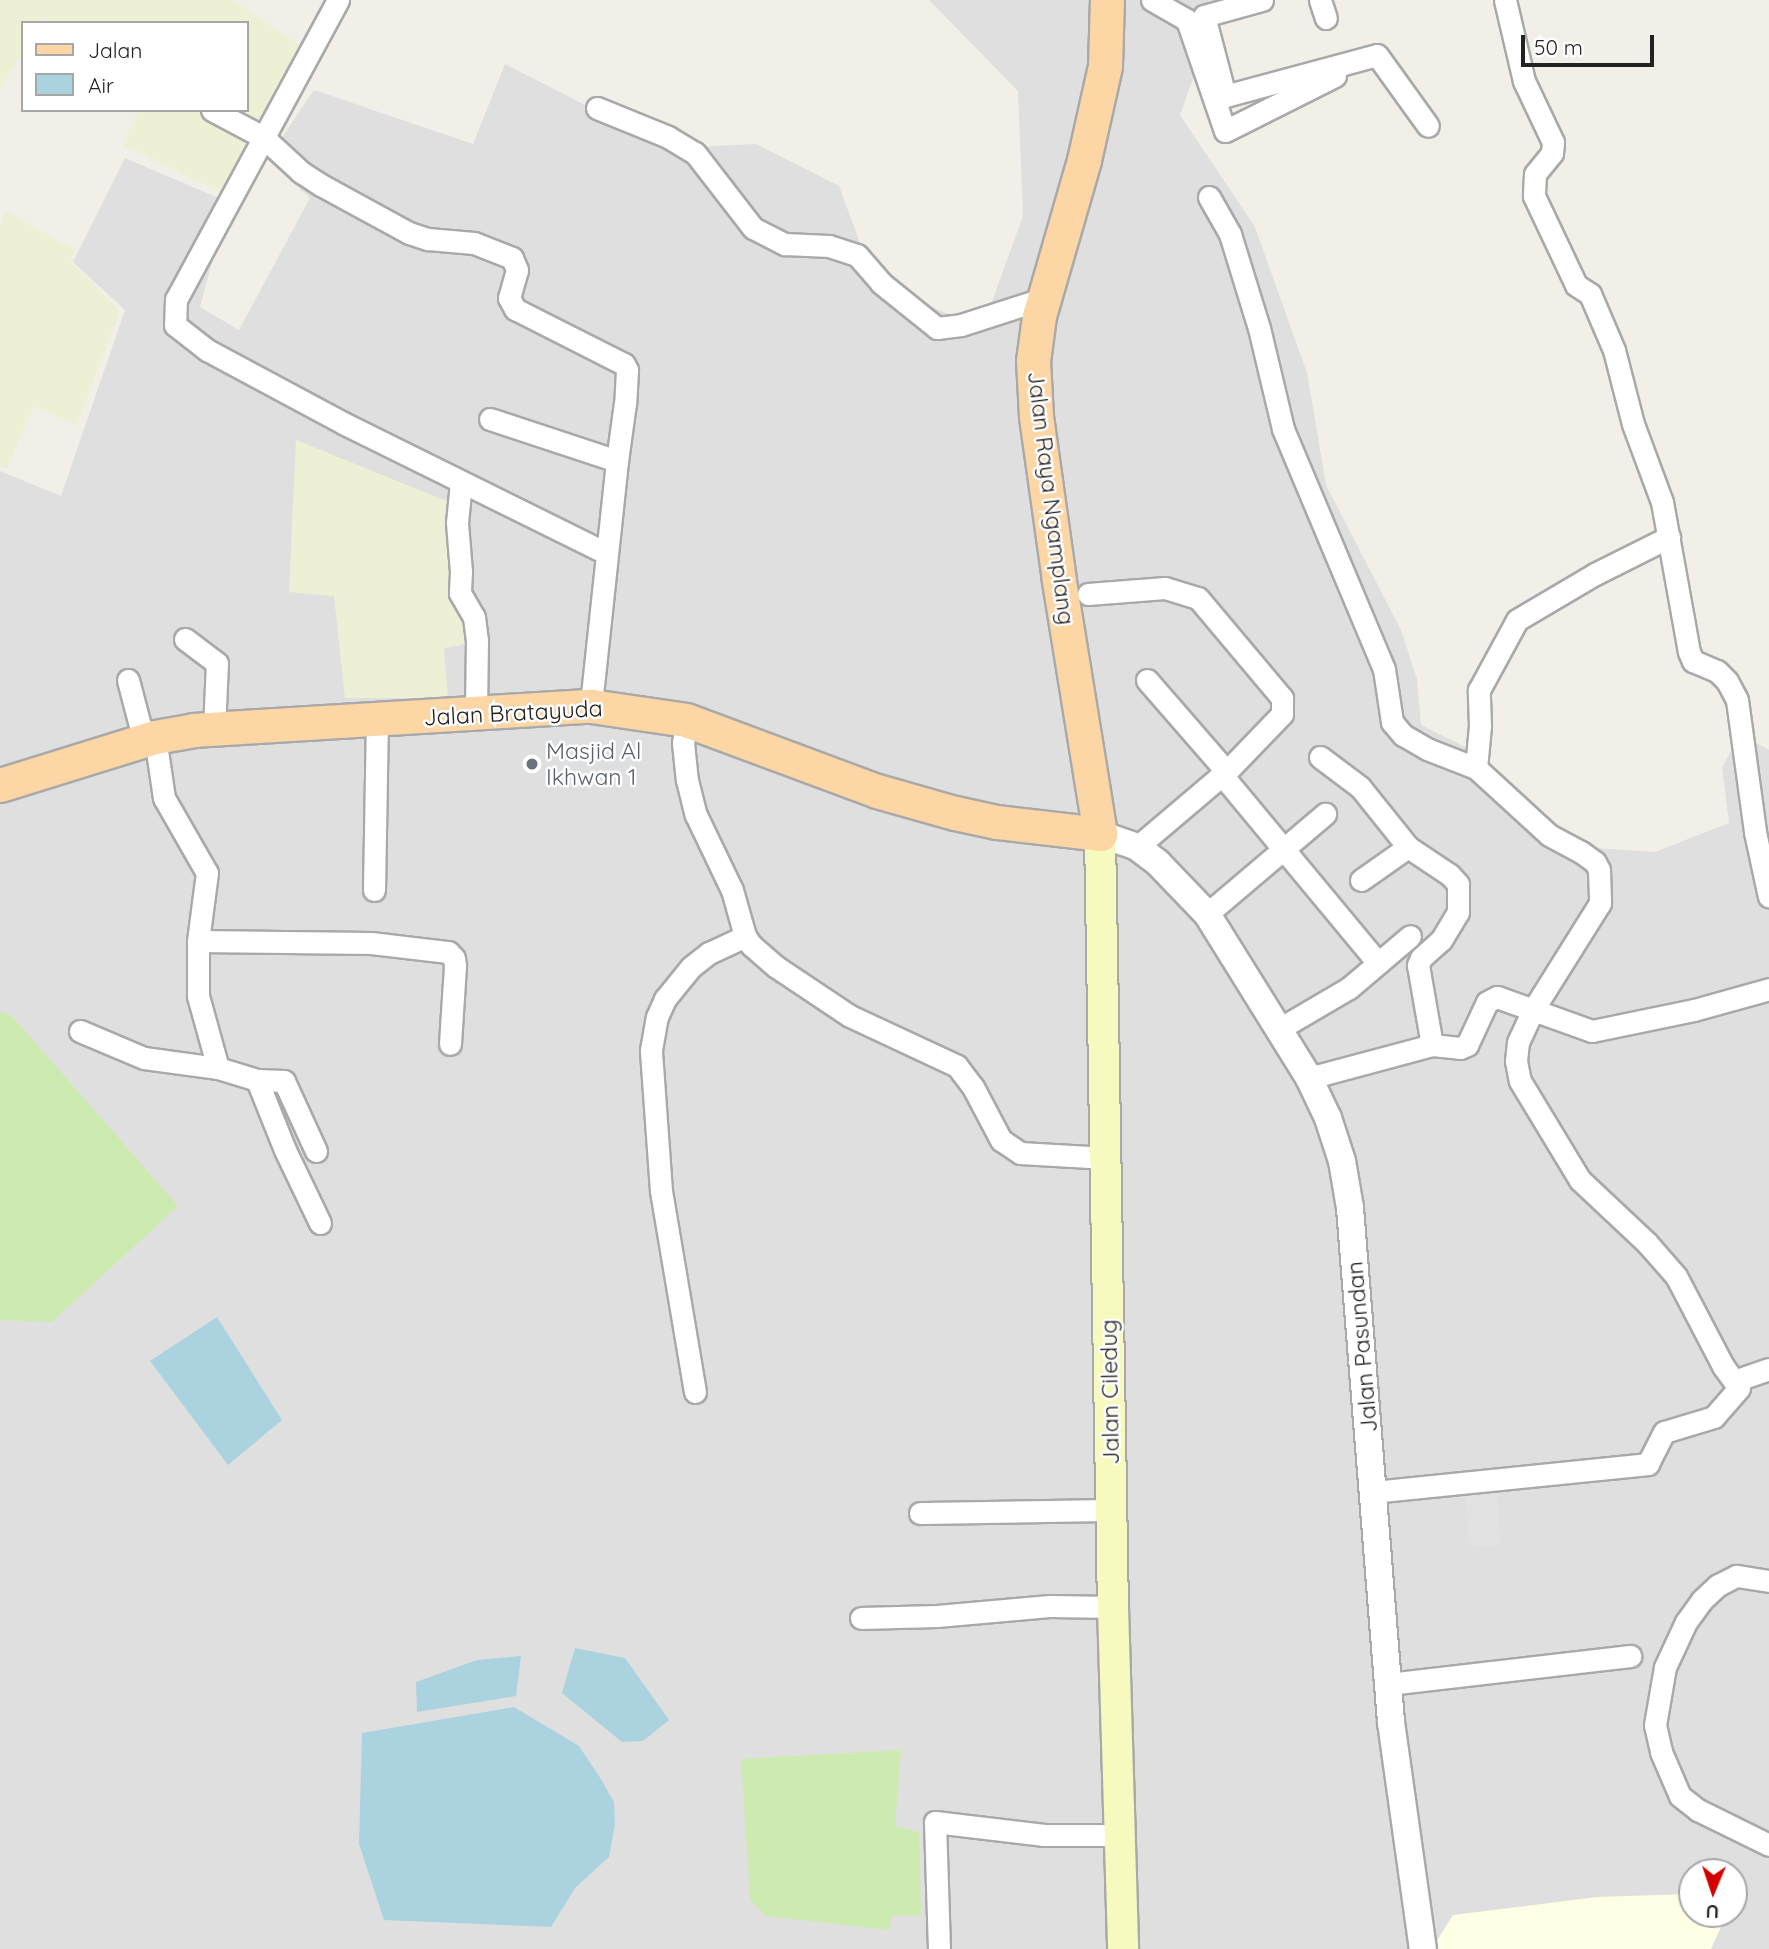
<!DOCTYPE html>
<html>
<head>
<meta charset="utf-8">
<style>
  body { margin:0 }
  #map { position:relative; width:1769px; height:1949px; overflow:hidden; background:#f2efe9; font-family:Quicksand,sans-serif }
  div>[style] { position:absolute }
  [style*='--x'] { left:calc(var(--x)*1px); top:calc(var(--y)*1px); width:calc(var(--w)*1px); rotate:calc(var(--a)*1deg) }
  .residential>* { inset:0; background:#e0dfdf }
  .education>* { inset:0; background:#ffffe5 }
  .farmland>* { inset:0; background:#eef0d5 }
  .grass>* { inset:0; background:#cdebb0 }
  .parking>* { inset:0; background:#e2e2e2; transform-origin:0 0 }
  .water>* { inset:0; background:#aad3df }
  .roads { filter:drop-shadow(2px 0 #a9a9a9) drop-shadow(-2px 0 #a9a9a9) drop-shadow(0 2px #a9a9a9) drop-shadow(0 -2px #a9a9a9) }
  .minor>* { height:21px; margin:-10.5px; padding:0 10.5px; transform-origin:10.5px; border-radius:10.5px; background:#fff }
  .tertiary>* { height:26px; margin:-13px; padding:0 13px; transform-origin:13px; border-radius:13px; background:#fff }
  .secondary>* { height:30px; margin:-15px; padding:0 15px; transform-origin:15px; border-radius:15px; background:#f7fabf }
  .primary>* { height:33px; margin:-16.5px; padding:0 16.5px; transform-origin:16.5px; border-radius:16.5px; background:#fcd6a4 }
  .dots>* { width:19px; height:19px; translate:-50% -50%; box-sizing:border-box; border:4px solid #fff; border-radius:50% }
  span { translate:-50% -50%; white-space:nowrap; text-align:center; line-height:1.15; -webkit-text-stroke:5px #fff; paint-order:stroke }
  .street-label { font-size:23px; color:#222 }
  .worship-label { font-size:23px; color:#5b616d }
  .left { translate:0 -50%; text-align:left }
  .legend { position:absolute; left:21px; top:21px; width:228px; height:91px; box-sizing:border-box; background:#fff; border:2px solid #a7a7a7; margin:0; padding:9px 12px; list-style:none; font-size:21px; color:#222 }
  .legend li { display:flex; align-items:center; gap:14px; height:35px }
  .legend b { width:35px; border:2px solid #a7a7a7 }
  .north { position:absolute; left:1678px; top:1858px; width:70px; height:70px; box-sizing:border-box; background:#fff; border:2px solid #a7a7a7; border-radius:50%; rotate:182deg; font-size:19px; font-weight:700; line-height:28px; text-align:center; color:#222 }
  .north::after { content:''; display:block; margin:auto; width:24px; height:32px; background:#d40000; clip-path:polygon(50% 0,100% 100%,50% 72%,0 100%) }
  .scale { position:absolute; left:1521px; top:35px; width:133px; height:32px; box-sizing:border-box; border:4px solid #222; border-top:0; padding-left:9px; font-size:21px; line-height:24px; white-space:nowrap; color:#222; -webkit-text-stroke:5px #fff; paint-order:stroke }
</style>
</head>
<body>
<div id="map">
  <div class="residential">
    <div style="clip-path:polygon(evenodd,929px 0,1221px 0,1180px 115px,1255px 227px,1307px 373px,1326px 485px,1401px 630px,1417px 679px,1421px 725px,1473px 751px,1563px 846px,1655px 852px,1729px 823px,1722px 767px,1741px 734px,1769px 750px,1769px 1949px,0 1949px,0 471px,61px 496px,125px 310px,73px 262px,125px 158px,228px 202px,200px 307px,239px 330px,310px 198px,267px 159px,314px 90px,473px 144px,505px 64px,669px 148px,756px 144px,839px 186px,875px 284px,958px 318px,990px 307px,1023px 216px,1018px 91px,929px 0,1692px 1872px,1734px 1872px,1734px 1914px,1692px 1914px,1692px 1872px)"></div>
  </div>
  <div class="education">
    <div style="clip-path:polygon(1690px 1894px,1692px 1914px,1727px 1914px,1711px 1949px,1435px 1949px,1435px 1944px,1453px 1915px,1597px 1897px)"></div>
  </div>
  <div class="farmland">
    <div style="clip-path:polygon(0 0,233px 0,300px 45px,262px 127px,224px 194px,123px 145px,138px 110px,247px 110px,247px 23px,56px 23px,44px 17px,40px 23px,23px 23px,23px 52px,0 90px)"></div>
    <div style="clip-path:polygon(6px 211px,75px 250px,70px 261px,120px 311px,77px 426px,34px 406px,7px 469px,0 466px,0 225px)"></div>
    <div style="clip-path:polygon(296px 440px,456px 505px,475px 635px,462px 645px,444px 648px,448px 698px,345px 698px,334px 596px,289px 592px)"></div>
  </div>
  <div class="grass">
    <div style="clip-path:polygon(0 1011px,12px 1016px,178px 1206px,52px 1322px,0 1320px)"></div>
    <div style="clip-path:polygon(901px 1750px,895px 1826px,919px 1832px,921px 1916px,892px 1915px,889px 1930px,765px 1916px,750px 1899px,741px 1759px)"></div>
  </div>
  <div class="parking">
    <div style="left:1497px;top:1489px;width:56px;height:31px;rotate:87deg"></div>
  </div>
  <div class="water">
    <div style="clip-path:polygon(217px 1317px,282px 1420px,228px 1465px,150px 1361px)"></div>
    <div style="clip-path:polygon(575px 1648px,625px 1658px,669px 1720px,643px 1741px,622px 1742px,562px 1693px)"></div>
    <div style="clip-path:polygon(521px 1656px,516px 1696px,417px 1712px,416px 1682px,477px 1660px)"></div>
    <div style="clip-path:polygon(514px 1707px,579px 1746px,601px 1779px,614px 1802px,615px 1824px,609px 1857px,575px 1888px,551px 1927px,384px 1920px,359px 1844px,362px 1733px)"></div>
  </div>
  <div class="roads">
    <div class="minor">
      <div style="--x:338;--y:0;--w:340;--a:118.4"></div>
      <div style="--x:176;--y:299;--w:26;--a:92"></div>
      <div style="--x:175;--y:325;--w:41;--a:38"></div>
      <div style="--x:207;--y:350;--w:154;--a:28.2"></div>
      <div style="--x:343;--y:423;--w:293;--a:26.3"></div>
      <div style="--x:1152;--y:0;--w:40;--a:29.7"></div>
      <div style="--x:1187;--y:20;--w:117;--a:71.1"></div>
      <div style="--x:1225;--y:131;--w:123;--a:-26.6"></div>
      <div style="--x:1262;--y:0;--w:60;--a:164.6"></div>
      <div style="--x:1204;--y:16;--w:83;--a:75.3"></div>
      <div style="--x:1225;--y:96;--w:157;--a:-15.1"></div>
      <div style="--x:1377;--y:55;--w:87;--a:54.3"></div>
      <div style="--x:1320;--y:0;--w:19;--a:72"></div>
      <div style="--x:1505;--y:0;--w:83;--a:76.8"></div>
      <div style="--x:1524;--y:81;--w:68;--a:64.6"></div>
      <div style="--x:1553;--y:142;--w:11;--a:95"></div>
      <div style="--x:1552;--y:153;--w:27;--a:129"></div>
      <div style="--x:1535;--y:174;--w:22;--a:93"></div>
      <div style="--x:1534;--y:196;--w:98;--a:64.7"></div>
      <div style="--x:1576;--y:285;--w:17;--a:33"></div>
      <div style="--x:1590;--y:294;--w:61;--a:66.8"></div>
      <div style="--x:1614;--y:350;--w:76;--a:75.6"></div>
      <div style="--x:1633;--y:424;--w:83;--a:69.6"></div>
      <div style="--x:1662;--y:502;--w:152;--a:79.8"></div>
      <div style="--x:1689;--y:652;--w:10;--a:66"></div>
      <div style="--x:1693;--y:661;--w:26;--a:23"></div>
      <div style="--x:1717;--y:671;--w:14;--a:45"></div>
      <div style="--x:1727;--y:681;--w:21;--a:62"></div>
      <div style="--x:1737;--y:700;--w:133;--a:82.2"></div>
      <div style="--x:1755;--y:832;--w:66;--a:77.8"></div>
      <div style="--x:597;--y:108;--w:77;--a:22.2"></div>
      <div style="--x:668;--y:137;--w:31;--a:31"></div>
      <div style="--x:695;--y:153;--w:95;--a:52.3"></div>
      <div style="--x:753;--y:228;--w:36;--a:27"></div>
      <div style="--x:785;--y:244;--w:44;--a:2.6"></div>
      <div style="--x:829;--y:246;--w:29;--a:18"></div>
      <div style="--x:857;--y:255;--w:37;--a:49"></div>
      <div style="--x:881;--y:283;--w:72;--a:38.8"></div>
      <div style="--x:937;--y:328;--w:24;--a:-7"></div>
      <div style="--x:961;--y:325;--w:88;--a:-17.8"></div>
      <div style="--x:212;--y:110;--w:58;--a:27.9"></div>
      <div style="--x:263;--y:137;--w:52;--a:42.6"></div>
      <div style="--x:301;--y:172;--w:24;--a:33"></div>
      <div style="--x:321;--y:185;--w:100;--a:28.6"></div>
      <div style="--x:409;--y:233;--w:20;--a:18"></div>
      <div style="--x:428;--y:239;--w:46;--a:5"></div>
      <div style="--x:474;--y:243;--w:41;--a:21.5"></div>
      <div style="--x:512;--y:258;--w:13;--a:67"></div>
      <div style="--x:517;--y:270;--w:29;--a:106"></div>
      <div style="--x:509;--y:298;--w:13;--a:61"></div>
      <div style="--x:515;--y:309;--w:122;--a:26.8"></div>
      <div style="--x:624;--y:364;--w:7;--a:63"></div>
      <div style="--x:627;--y:370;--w:33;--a:93"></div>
      <div style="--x:625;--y:403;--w:59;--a:97.9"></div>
      <div style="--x:1209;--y:197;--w:43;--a:60.4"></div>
      <div style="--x:1230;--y:234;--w:98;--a:72.9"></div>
      <div style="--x:1259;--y:328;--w:104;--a:76.6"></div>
      <div style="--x:1283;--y:429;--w:260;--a:67.2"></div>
      <div style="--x:1384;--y:669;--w:54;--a:81.4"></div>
      <div style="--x:1392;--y:722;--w:17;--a:50"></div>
      <div style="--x:1403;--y:735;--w:28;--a:30"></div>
      <div style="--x:1427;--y:749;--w:53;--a:21.2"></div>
      <div style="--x:1476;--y:768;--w:99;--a:42.5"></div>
      <div style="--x:1549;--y:835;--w:36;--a:28"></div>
      <div style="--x:1581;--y:852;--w:17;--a:36"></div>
      <div style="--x:1595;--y:862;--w:9;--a:63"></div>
      <div style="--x:1599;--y:870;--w:33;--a:88"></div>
      <div style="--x:1600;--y:903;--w:126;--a:122.1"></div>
      <div style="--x:1533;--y:1010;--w:35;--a:115"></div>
      <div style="--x:1518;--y:1042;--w:19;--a:96"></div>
      <div style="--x:1516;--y:1061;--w:20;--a:79"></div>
      <div style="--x:1520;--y:1081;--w:116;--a:58.8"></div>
      <div style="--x:1580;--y:1180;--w:92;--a:43.2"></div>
      <div style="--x:1647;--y:1243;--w:44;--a:48.7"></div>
      <div style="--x:1676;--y:1276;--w:102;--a:62.4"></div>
      <div style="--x:1723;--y:1366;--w:27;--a:54"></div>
      <div style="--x:1739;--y:1388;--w:38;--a:131"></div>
      <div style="--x:1714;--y:1417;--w:52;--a:163.3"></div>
      <div style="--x:1664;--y:1432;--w:36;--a:117"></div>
      <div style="--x:1648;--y:1464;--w:275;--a:174.2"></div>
      <div style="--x:490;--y:419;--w:134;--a:18.3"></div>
      <div style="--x:617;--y:461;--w:246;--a:96.1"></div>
      <div style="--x:461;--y:482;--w:41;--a:95.6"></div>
      <div style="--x:457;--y:523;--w:49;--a:85.3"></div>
      <div style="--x:461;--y:572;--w:21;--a:93"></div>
      <div style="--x:460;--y:593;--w:28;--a:60"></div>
      <div style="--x:474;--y:617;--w:23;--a:83"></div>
      <div style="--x:477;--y:640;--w:74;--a:90.8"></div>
      <div style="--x:1088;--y:594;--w:77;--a:-4.5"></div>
      <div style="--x:1165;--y:588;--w:34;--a:17"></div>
      <div style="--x:1198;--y:598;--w:131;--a:50"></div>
      <div style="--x:1282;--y:698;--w:16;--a:90"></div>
      <div style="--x:1282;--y:714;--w:76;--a:133.9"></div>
      <div style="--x:1229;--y:769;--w:121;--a:139.7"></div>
      <div style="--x:185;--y:639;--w:40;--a:37"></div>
      <div style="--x:217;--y:663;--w:65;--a:92.6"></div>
      <div style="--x:128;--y:680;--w:63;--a:75.3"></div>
      <div style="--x:1147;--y:680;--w:121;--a:49"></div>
      <div style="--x:686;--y:720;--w:23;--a:97"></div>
      <div style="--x:683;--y:743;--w:37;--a:84"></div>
      <div style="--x:687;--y:780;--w:36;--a:76"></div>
      <div style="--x:696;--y:815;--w:83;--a:64.4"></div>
      <div style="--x:732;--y:890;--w:48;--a:74.2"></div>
      <div style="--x:745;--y:936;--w:11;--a:56"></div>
      <div style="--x:751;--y:945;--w:32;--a:41"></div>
      <div style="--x:775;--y:966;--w:90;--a:33.7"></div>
      <div style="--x:850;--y:1016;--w:118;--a:25"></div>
      <div style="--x:957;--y:1066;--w:26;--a:53"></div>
      <div style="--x:973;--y:1087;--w:60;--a:62.2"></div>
      <div style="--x:1001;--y:1140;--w:23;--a:34"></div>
      <div style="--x:1020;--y:1153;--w:87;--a:3.3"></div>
      <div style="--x:1320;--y:757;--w:50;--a:36.9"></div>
      <div style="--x:1360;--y:787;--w:77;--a:51.3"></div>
      <div style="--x:1408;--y:847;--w:50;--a:33.7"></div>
      <div style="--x:1450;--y:875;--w:12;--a:48"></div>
      <div style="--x:1458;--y:884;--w:28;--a:90"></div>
      <div style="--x:1458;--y:912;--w:33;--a:121"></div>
      <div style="--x:1441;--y:940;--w:27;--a:138"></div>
      <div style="--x:1421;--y:958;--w:8;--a:113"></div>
      <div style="--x:1418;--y:965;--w:81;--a:80.1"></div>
      <div style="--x:1476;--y:768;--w:42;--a:-84.6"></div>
      <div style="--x:1480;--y:726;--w:36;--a:-92"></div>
      <div style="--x:1479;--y:690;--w:80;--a:-61.5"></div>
      <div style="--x:1517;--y:620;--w:91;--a:-30.5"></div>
      <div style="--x:1595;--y:574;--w:83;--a:-26.6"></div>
      <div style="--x:1222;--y:775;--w:244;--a:50.3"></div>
      <div style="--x:1361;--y:880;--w:57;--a:-35.1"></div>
      <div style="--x:374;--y:890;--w:170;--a:-89"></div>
      <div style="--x:1207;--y:914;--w:155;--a:-40.3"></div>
      <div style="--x:198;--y:941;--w:173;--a:0.7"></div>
      <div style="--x:371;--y:943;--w:78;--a:6.7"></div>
      <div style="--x:448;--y:952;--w:8;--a:45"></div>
      <div style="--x:454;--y:958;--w:8;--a:83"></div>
      <div style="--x:455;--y:966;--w:78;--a:93.7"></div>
      <div style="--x:1279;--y:1029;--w:81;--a:-30.4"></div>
      <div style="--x:1349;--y:988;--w:80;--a:-40.4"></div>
      <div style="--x:80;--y:1031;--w:69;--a:22.9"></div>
      <div style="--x:144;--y:1058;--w:75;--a:7.7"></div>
      <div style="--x:218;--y:1068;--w:75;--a:-105.5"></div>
      <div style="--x:198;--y:996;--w:55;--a:-90"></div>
      <div style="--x:198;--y:941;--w:69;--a:-82.5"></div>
      <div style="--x:207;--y:873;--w:86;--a:-119.8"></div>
      <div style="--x:164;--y:798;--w:62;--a:-98.4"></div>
      <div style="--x:218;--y:1068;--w:41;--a:17.1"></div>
      <div style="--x:257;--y:1080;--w:75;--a:68.2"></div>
      <div style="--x:285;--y:1150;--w:81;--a:64.4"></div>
      <div style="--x:1309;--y:1078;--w:127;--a:-15"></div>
      <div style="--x:1432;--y:1045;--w:28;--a:6"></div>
      <div style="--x:1460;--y:1048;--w:8;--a:-23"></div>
      <div style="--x:1467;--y:1045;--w:47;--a:-65.1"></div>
      <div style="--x:1487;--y:1002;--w:11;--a:-27"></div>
      <div style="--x:1497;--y:997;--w:101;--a:19.7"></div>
      <div style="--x:1592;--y:1031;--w:104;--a:-11.6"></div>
      <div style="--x:1694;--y:1010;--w:78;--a:-15.6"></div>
      <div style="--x:257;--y:1080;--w:27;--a:2"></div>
      <div style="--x:284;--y:1081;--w:77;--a:65.4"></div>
      <div style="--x:1734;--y:1381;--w:37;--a:-19"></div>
      <div style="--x:695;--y:1392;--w:204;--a:-99.6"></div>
      <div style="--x:661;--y:1191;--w:141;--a:-94.1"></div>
      <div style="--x:651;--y:1050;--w:34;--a:-80"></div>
      <div style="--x:657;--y:1017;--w:20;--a:-66"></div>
      <div style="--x:665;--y:999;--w:41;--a:-50.9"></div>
      <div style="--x:691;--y:967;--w:23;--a:-38"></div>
      <div style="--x:709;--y:953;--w:40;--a:-25"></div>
      <div style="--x:920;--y:1513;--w:192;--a:-0.9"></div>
      <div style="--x:1769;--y:1581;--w:33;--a:-171"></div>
      <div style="--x:1736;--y:1576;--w:20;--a:153"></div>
      <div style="--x:1718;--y:1585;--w:22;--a:137"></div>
      <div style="--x:1702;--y:1600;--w:27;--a:126"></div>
      <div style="--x:1686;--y:1622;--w:50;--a:115"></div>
      <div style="--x:1665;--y:1667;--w:59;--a:99.8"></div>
      <div style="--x:1655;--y:1725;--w:28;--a:77"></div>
      <div style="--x:1661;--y:1752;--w:48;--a:66.6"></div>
      <div style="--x:1680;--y:1796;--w:23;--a:38"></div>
      <div style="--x:1698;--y:1810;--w:79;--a:26.2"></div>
      <div style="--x:861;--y:1618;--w:76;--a:-1.5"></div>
      <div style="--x:937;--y:1616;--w:113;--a:-5.1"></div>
      <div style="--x:1050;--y:1606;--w:63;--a:0.9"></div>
      <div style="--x:1388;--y:1684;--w:244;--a:-6.6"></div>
      <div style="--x:939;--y:1949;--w:127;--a:-91.8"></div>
      <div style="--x:935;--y:1822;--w:110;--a:6.8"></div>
      <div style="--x:1044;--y:1835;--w:77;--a:0"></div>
    </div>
    <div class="tertiary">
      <div style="--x:1100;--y:834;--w:39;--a:19"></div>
      <div style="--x:1137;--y:847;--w:26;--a:37"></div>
      <div style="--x:1158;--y:863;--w:71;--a:46.1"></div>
      <div style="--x:1207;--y:914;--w:193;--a:58.1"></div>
      <div style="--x:1309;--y:1078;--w:44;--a:64.6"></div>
      <div style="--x:1328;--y:1118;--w:45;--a:72"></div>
      <div style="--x:1342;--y:1161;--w:48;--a:80.3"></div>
      <div style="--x:1350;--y:1208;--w:516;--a:85.44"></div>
      <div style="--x:1391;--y:1722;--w:229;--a:82"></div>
    </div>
    <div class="secondary">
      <div style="--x:1100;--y:834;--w:773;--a:89.04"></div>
      <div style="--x:1113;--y:1607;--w:342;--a:88.3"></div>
    </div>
    <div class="primary">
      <div style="--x:0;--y:785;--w:162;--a:-17.2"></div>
      <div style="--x:155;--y:737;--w:39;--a:-10"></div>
      <div style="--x:193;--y:730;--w:399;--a:-3.5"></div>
      <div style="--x:591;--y:706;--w:96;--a:8.4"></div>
      <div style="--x:686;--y:720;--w:204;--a:20.4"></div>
      <div style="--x:877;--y:791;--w:81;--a:15.8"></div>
      <div style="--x:955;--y:813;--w:43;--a:12.1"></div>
      <div style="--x:997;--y:822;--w:104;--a:6.6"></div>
      <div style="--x:1100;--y:834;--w:257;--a:-99.2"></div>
      <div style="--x:1059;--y:580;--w:166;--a:-98"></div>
      <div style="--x:1036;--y:416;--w:55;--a:-93.1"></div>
      <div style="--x:1033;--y:361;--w:45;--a:-82.4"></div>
      <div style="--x:1039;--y:316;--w:162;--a:-73.9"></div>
      <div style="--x:1084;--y:160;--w:96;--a:-77.4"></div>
      <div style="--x:1105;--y:66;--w:66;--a:-88.3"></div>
    </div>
  </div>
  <div class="dots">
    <div style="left:532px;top:764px;background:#6b7280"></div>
  </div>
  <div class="street-label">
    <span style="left:1051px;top:498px;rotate:83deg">Jalan Raya Ngamplang</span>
    <span style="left:513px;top:713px;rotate:-3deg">Jalan Bratayuda</span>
    <span style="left:1362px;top:1347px;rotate:-95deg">Jalan Pasundan</span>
    <span style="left:1110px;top:1392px;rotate:-91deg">Jalan Ciledug</span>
  </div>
  <div class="worship-label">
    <span class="left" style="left:546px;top:764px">Masjid Al<br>Ikhwan 1</span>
  </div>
  <ul class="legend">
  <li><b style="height:9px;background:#fcd6a4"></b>Jalan</li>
  <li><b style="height:19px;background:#aad3df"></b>Air</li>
  </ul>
  <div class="north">U</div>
  <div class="scale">50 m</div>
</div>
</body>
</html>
